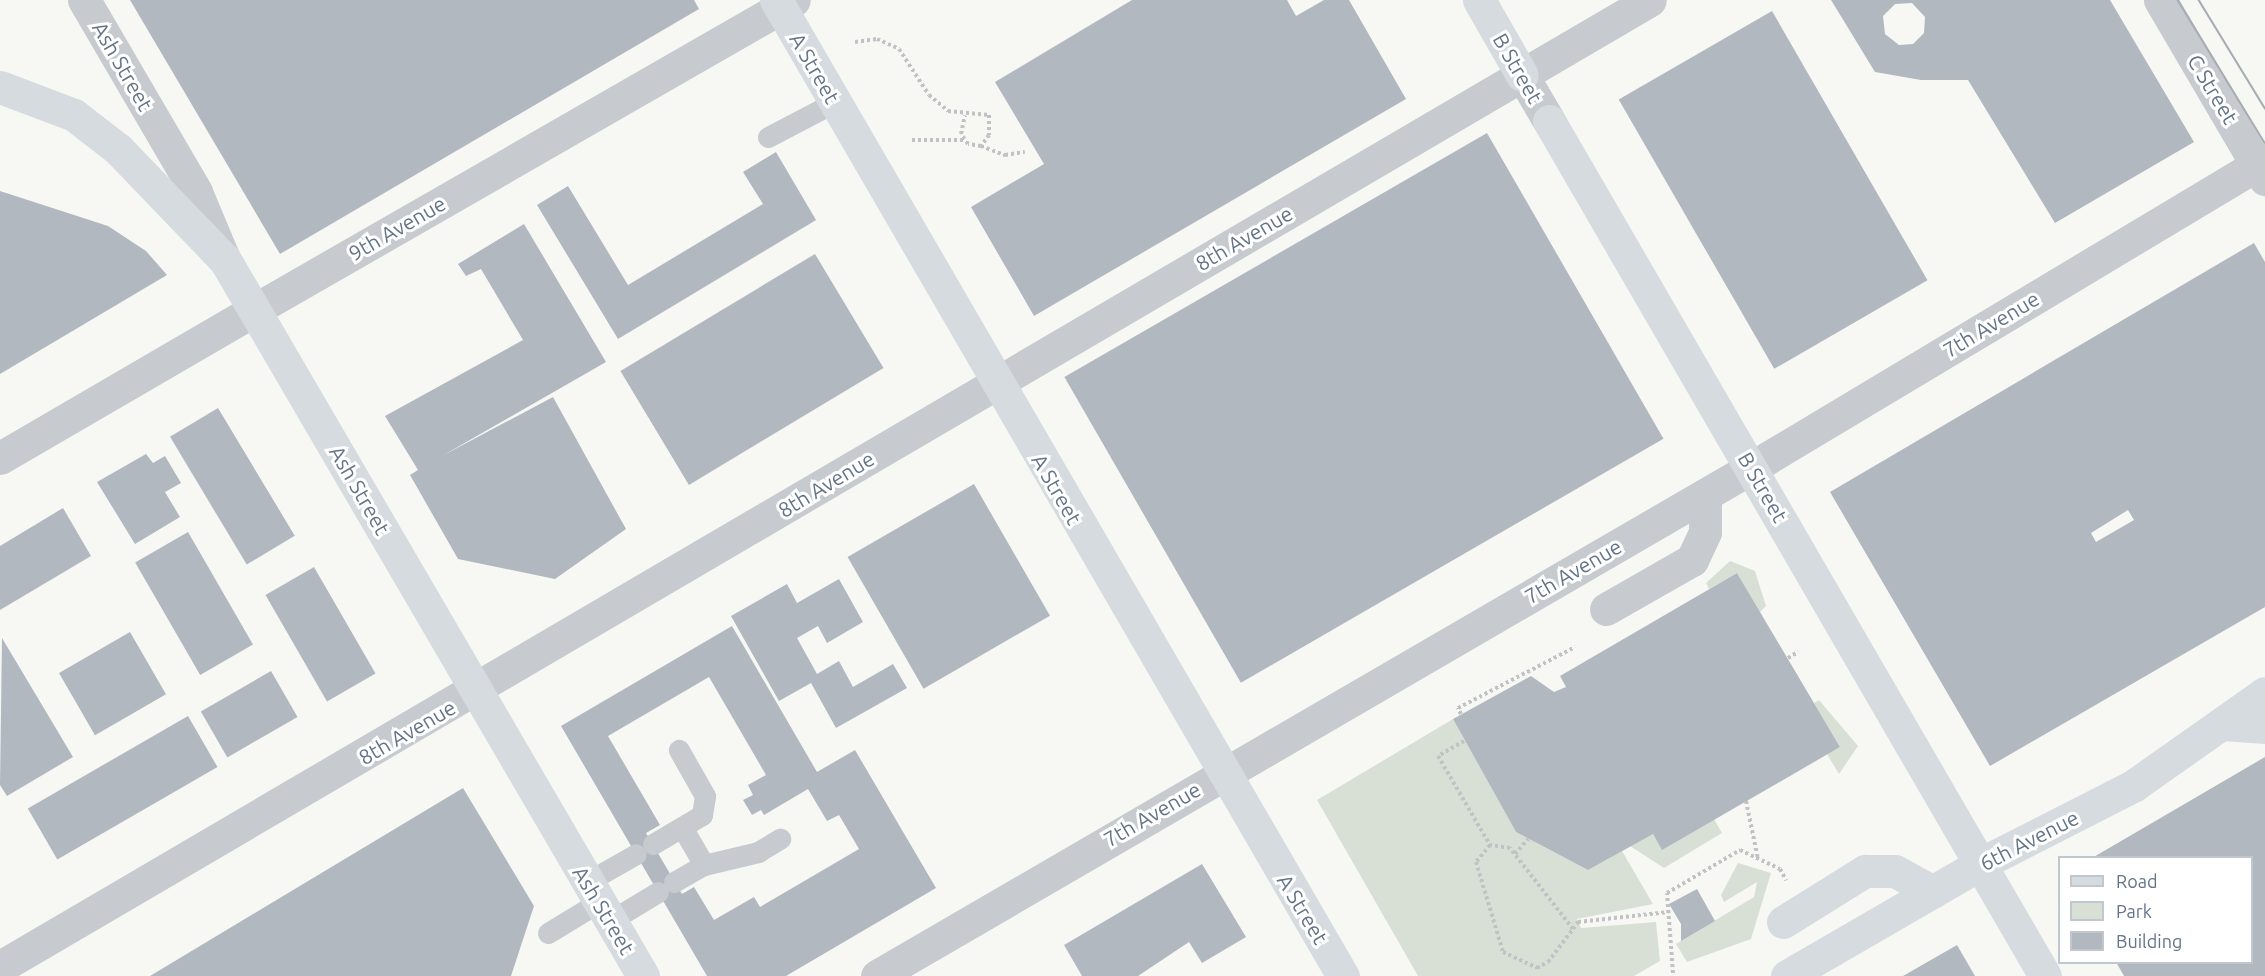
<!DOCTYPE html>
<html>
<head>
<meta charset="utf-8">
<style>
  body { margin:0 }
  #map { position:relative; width:2265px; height:976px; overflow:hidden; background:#f7f8f4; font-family:Ubuntu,sans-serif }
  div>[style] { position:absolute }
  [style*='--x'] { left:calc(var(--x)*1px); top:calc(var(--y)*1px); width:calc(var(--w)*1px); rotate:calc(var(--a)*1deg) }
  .green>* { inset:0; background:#d8e0d5 }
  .building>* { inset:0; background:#b1b8bf; transform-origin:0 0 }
  .path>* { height:4px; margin-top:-2px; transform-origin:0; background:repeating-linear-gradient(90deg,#c0c2c5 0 3px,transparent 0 6px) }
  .service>* { height:21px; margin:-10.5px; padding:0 10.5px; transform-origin:10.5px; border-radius:10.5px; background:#c7cace }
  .minor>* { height:33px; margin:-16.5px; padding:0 16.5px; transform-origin:16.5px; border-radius:16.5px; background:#c7cace }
  .tertiary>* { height:33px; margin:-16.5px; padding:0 16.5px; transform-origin:16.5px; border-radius:16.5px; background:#c7cace }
  .secondary>* { height:33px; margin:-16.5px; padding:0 16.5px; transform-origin:16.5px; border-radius:16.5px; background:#d6dbe0 }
  .primary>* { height:33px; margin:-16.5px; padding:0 16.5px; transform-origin:16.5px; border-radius:16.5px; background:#d6dbe0 }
  .motorway>* { height:33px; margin:-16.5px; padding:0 16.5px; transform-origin:16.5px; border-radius:16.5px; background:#d6dbe0 }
  .tram>* { height:1.5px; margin:-0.75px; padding:0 0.75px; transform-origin:0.75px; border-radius:0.75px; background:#a7acb3 }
  span { translate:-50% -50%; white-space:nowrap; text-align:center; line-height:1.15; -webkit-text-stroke:6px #fff; paint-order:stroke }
  .street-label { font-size:21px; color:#647488 }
  .legend { position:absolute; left:2058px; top:856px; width:195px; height:108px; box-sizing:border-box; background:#fff; border:2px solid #c1c7cf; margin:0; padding:8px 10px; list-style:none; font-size:18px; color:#647488 }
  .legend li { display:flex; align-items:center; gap:12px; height:30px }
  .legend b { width:30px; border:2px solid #c1c7cf }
</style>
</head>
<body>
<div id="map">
  <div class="green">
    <div style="clip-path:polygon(1730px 561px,1755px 571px,1766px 606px,1760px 612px,1737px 573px,1709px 589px,1706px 583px)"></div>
    <div style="clip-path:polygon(1819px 700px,1858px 746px,1839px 774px,1827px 754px,1840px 747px,1814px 703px)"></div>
    <div style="clip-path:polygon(1453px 719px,1516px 832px,1588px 870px,1622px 851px,1653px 904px,1577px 919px,1581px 928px,1656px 922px,1660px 961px,1634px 976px,1418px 976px,1317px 800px)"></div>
    <div style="clip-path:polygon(1714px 819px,1722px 833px,1664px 868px,1630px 846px,1653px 834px,1662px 849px)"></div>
    <div style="clip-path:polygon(1738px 863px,1771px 873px,1751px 939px,1687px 962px,1676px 944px,1754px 897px,1757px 882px,1724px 902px,1721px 895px)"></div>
  </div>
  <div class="building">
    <div style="clip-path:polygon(130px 0,694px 0,699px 9px,280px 254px)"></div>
    <div style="clip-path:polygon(1132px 0,1287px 0,1296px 16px,1324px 0,1349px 0,1406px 99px,1034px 316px,971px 207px,1044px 164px,995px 82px)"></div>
    <div style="clip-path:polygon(evenodd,1831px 0,2110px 0,2194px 142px,2055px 223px,1968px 80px,1921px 80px,1875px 72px,1831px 0,1912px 3px,1925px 17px,1924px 33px,1913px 44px,1899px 45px,1885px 34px,1883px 16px,1895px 4px,1912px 3px)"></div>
    <div style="left:1772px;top:11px;width:311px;height:177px;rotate:60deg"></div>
    <div style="left:1487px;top:133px;width:353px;height:488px;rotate:60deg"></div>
    <div style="clip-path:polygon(776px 152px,816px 220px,618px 339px,537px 205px,568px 186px,628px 285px,763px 204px,743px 172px)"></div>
    <div style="clip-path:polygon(0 191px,108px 226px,146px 251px,167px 275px,0 374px)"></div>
    <div style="clip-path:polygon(524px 224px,606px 362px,442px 456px,553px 397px,626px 529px,555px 579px,458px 559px,410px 475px,418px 470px,385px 416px,523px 340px,481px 269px,466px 276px,458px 264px)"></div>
    <div style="clip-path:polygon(evenodd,2254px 243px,2265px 262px,2265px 607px,1990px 766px,1830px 492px,2254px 243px,2128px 510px,2134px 520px,2096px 542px,2091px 533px,2128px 510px)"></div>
    <div style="left:815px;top:254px;width:133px;height:227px;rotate:59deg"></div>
    <div style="left:218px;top:408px;width:149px;height:56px;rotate:59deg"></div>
    <div style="clip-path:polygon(146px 454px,153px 463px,165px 456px,181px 483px,165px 492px,180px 517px,135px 544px,97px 482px)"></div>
    <div style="left:974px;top:484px;width:152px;height:146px;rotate:60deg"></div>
    <div style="clip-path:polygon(63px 508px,91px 556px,0 610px,0 546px)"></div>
    <div style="left:188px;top:532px;width:130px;height:61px;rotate:60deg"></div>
    <div style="left:314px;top:567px;width:123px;height:56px;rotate:60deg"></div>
    <div style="clip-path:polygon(1737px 573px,1840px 747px,1662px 850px,1653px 834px,1588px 870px,1516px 832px,1453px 719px,1531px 676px,1554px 692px,1566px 687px,1560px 676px)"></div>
    <div style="clip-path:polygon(839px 579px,863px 622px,827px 643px,818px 626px,797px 638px,817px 674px,839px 661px,853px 687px,893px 664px,907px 688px,836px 728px,811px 683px,779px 701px,731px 616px,787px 584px,797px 603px)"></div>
    <div style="clip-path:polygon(evenodd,732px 626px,817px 772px,855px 750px,936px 888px,786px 976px,707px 976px,561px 726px,732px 626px,709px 677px,766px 775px,748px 785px,753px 795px,743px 800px,752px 815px,761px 810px,764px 815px,808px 789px,827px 821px,839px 815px,859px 849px,760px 907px,754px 897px,714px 920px,694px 887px,682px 894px,646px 833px,660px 825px,608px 736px,709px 677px)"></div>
    <div style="left:130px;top:632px;width:72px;height:82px;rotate:60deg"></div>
    <div style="clip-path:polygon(2px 638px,73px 757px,7px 796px,0 785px)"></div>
    <div style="left:271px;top:671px;width:53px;height:81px;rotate:60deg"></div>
    <div style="left:188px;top:716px;width:59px;height:185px;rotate:60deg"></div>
    <div style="clip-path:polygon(2265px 757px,2265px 976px,2124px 976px,2116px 962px,2252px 962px,2252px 858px,2092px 858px)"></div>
    <div style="clip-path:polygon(463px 788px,534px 906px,511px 976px,150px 976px)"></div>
    <div style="clip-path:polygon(1202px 864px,1246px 937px,1202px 963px,1189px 942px,1138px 976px,1082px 976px,1064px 945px)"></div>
    <div style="clip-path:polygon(1697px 889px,1715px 921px,1681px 941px,1681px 924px,1669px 904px)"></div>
    <div style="clip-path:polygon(1957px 945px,1975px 976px,1903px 976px)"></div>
  </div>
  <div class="path">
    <div style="--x:855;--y:42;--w:22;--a:-8"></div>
    <div style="--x:877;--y:39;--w:24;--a:24"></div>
    <div style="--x:899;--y:49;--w:55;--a:56.9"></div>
    <div style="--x:929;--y:95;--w:25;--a:40"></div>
    <div style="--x:948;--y:111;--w:41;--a:5.6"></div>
    <div style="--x:989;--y:115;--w:20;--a:90"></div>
    <div style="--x:989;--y:135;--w:14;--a:126"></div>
    <div style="--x:981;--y:146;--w:13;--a:-171"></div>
    <div style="--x:968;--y:144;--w:12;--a:-125"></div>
    <div style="--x:961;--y:134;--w:19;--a:-78"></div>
    <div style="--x:912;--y:140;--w:52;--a:0"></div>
    <div style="--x:981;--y:146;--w:26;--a:21"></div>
    <div style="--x:1005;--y:155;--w:20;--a:-9"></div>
    <div style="--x:1788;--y:658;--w:12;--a:-31"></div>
    <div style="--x:1461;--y:714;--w:7;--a:-117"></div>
    <div style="--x:1458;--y:708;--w:132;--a:-27.5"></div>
    <div style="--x:1464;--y:741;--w:30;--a:150"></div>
    <div style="--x:1438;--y:756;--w:103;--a:59.7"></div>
    <div style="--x:1746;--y:801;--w:59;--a:78.3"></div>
    <div style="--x:1515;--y:854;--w:20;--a:-49"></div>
    <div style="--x:1573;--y:929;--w:103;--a:-127.9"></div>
    <div style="--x:1510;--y:848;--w:20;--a:-171"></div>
    <div style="--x:1490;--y:845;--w:22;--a:129"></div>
    <div style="--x:1476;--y:862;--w:94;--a:73.3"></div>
    <div style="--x:1503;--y:952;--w:38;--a:25"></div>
    <div style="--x:1537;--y:968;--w:13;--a:-29"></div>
    <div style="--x:1548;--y:962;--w:41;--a:-52.9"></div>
    <div style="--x:1573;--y:929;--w:9;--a:-54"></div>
    <div style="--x:1578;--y:922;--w:91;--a:-6.3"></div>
    <div style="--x:1673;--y:973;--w:80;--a:-94.3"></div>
    <div style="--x:1667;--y:893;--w:85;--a:-30.5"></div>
    <div style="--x:1740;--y:850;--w:44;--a:25.4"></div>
    <div style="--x:1780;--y:869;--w:13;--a:61"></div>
  </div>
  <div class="service">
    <div style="--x:768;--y:137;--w:76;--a:-27.6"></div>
    <div style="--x:682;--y:827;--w:44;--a:59.9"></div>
    <div style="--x:653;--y:844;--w:57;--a:-30.6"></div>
    <div style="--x:702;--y:815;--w:19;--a:-81"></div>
    <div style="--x:705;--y:796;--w:53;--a:-119.5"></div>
    <div style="--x:587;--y:882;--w:56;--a:-29.7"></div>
    <div style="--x:674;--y:882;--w:34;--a:-30"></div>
    <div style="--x:704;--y:865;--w:56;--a:-13.5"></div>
    <div style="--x:758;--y:852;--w:26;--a:-31"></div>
    <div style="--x:610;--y:921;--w:56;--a:-31.1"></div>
    <div style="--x:548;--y:933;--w:60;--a:-31.3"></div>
  </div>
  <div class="minor">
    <div style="--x:0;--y:458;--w:296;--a:-30.2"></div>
  </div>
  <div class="tertiary">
    <div style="--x:84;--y:0;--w:222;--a:59.7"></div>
    <div style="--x:196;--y:192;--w:73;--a:67.3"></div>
    <div style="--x:2160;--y:0;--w:208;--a:59.6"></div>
    <div style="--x:1522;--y:75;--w:53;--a:59.6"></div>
    <div style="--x:256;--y:309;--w:620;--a:-29.87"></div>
    <div style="--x:1606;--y:609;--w:99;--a:-29.7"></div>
    <div style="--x:1692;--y:560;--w:31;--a:-65"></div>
    <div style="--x:1705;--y:532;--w:37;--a:-90"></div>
    <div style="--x:0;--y:967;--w:1912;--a:-30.37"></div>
    <div style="--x:877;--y:976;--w:1011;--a:-30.17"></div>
    <div style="--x:1751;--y:468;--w:599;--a:-30.93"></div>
  </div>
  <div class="secondary">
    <div style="--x:776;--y:0;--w:1129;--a:59.85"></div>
    <div style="--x:1479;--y:0;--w:86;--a:60.2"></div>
    <div style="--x:1549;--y:121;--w:988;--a:59.88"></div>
    <div style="--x:225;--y:260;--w:829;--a:59.72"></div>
  </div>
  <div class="primary">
    <div style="--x:2223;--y:724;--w:42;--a:4.1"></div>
    <div style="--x:1783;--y:922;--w:97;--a:-31.9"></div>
    <div style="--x:1865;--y:871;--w:30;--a:0"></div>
    <div style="--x:1895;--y:871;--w:43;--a:28.9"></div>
    <div style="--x:1787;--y:976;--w:223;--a:-30.1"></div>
    <div style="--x:1980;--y:864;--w:172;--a:-27"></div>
    <div style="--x:2133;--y:786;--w:161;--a:-35.2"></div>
  </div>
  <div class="motorway">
    <div style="--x:0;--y:87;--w:79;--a:20.7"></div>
    <div style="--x:74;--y:115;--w:56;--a:37.7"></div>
    <div style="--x:118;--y:149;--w:154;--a:46.1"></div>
  </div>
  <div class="tram">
    <div style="--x:2178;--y:0;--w:167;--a:58.7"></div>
    <div style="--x:2199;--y:0;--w:127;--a:58.6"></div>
  </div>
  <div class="street-label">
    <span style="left:123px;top:66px;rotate:60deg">Ash Street</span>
    <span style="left:815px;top:68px;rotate:60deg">A Street</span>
    <span style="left:1518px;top:68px;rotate:60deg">B Street</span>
    <span style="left:2213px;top:89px;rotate:59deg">C Street</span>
    <span style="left:397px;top:228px;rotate:-30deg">9th Avenue</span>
    <span style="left:1244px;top:238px;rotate:-30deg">8th Avenue</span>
    <span style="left:1991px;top:324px;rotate:-31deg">7th Avenue</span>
    <span style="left:826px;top:484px;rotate:-31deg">8th Avenue</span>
    <span style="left:1763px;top:487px;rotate:60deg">B Street</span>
    <span style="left:1057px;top:489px;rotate:60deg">A Street</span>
    <span style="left:360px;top:490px;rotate:60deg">Ash Street</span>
    <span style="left:1573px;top:571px;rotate:-30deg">7th Avenue</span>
    <span style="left:407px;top:732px;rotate:-30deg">8th Avenue</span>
    <span style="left:1152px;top:814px;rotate:-30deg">7th Avenue</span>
    <span style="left:2029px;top:840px;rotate:-27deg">6th Avenue</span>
    <span style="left:1303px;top:909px;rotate:59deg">A Street</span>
    <span style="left:604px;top:910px;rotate:59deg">Ash Street</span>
  </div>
  <ul class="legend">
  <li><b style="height:8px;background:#d6dbe0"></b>Road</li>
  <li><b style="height:16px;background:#d8e0d5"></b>Park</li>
  <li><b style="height:16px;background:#b1b8bf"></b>Building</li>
  </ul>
</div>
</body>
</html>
